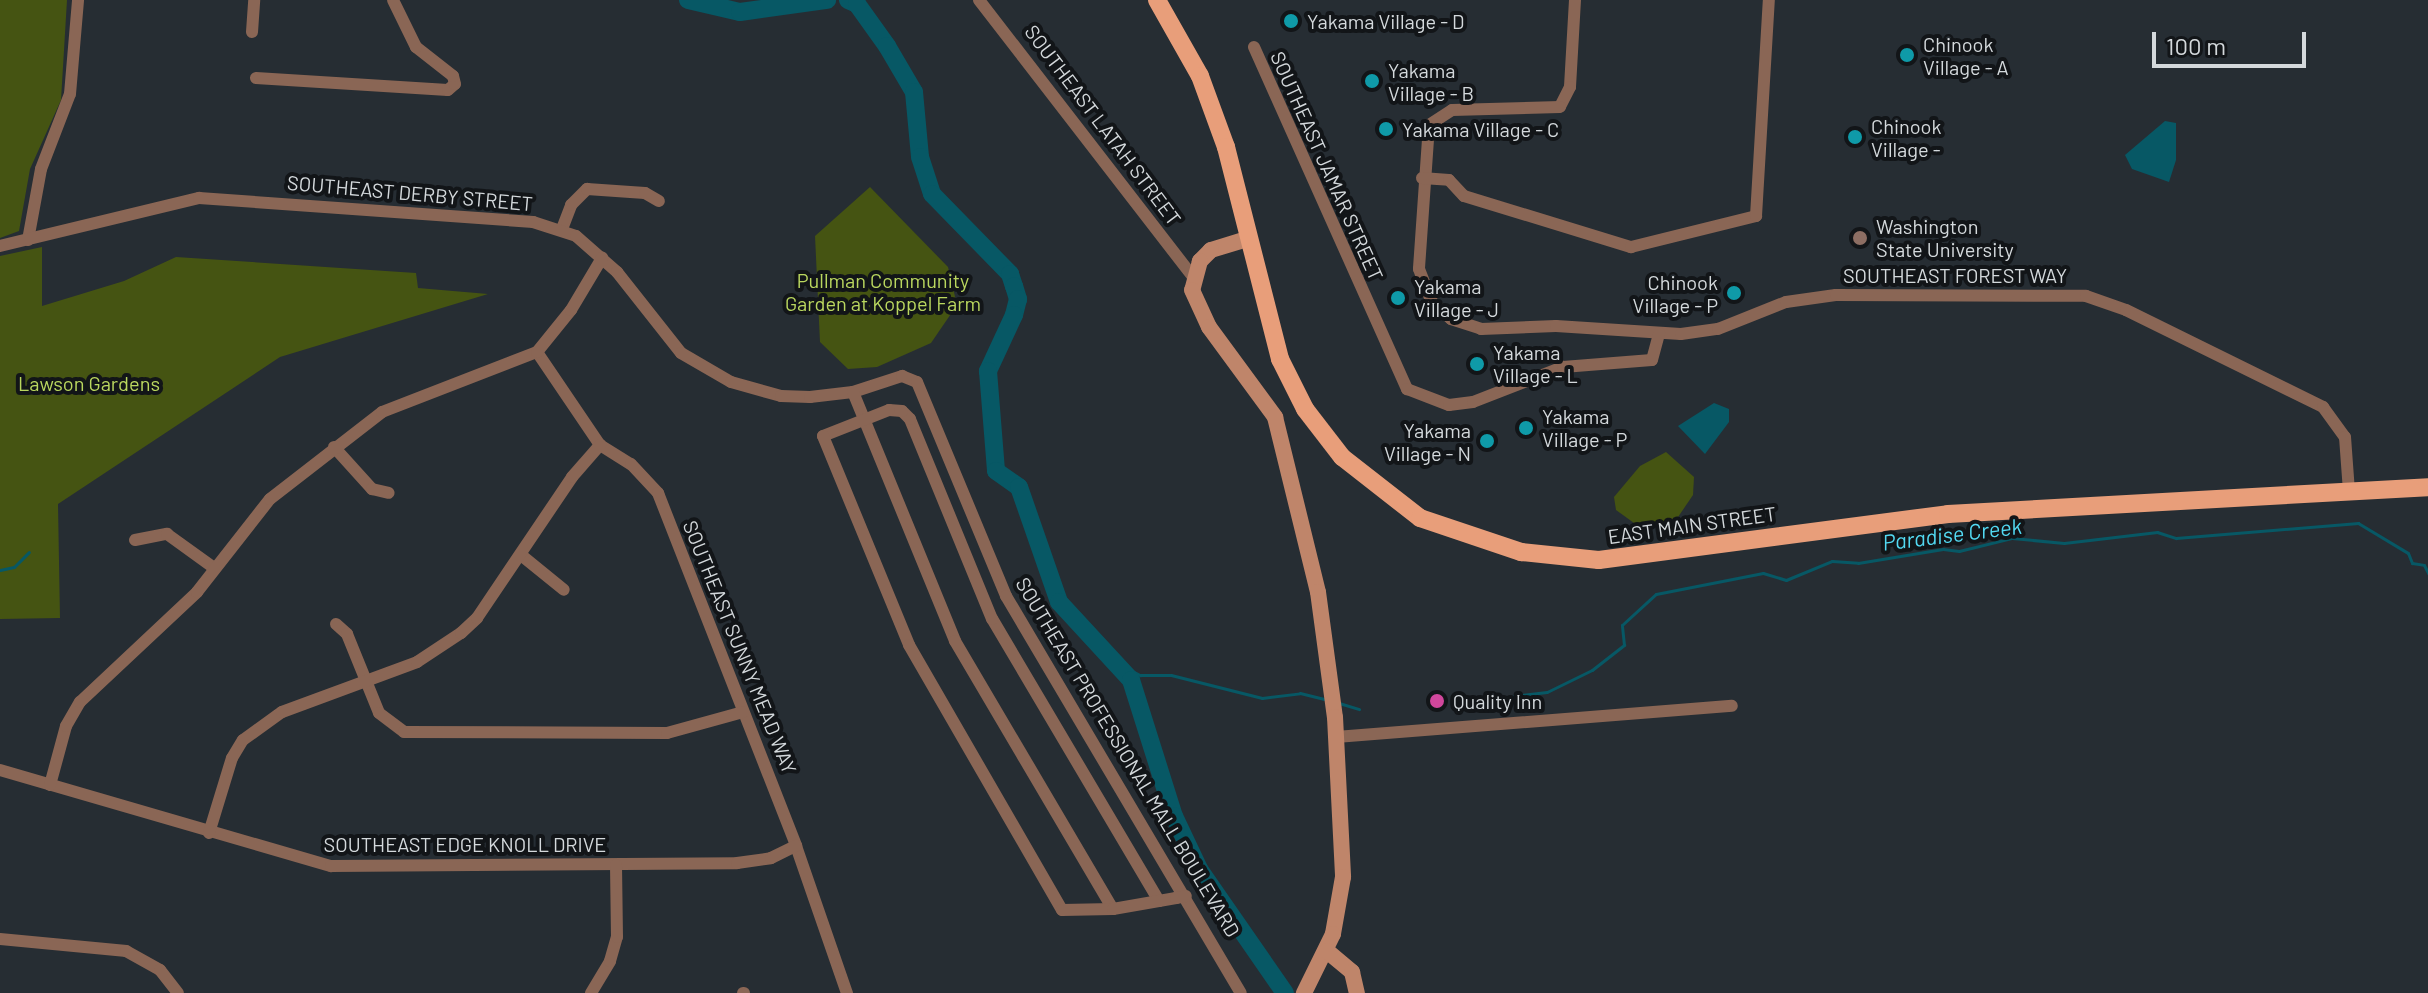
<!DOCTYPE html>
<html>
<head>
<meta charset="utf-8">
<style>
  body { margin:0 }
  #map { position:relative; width:2428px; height:993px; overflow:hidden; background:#262d33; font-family:Barlow,sans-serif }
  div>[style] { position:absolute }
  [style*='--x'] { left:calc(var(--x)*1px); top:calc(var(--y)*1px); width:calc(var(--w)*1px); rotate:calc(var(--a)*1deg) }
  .green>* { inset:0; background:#455412 }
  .water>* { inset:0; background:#075865 }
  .stream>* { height:3px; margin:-1.5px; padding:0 1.5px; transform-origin:1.5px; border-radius:1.5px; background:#075865 }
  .river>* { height:18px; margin:-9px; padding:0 9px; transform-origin:9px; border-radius:9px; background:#075865 }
  .street>* { height:12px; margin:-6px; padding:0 6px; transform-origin:6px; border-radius:6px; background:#8a6655 }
  .secondary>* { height:16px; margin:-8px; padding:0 8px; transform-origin:8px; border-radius:8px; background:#bf856a }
  .primary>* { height:18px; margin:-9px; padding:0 9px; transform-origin:9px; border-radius:9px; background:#e89e7a }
  .dots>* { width:22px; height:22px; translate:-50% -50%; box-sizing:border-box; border:4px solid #121518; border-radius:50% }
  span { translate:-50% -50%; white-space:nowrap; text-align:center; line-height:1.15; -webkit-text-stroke:8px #121518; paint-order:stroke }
  .poi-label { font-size:20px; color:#d4d9dc }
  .left { translate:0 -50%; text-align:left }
  .right { translate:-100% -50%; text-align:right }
  .street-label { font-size:20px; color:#d4d9dc }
  .park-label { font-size:20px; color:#bad75f }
  .water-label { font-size:22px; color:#53daf3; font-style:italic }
  .scale { position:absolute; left:2152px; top:32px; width:154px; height:36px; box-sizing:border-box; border:4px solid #d4d9dc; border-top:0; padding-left:10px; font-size:24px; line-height:28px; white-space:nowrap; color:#d4d9dc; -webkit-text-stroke:6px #121518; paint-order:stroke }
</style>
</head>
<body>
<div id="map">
  <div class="green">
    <div style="clip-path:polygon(0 0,67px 0,61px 100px,30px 169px,19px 231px,0 238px)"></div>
    <div style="clip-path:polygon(870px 187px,948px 267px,957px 305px,931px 343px,877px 367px,848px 369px,820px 342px,815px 236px)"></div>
    <div style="clip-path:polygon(42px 247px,42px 306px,124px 281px,176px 257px,416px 273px,418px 288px,488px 294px,280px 357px,58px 504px,60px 618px,0 619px,0 256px)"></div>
    <div style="clip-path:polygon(1666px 452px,1694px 477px,1693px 495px,1676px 520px,1649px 528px,1634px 523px,1616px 510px,1614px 497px,1640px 466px)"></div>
  </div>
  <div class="water">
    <div style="clip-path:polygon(2165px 121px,2176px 123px,2176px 160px,2169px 182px,2132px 169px,2125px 155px)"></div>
    <div style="clip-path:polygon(1714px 403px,1729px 409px,1729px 422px,1705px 454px,1678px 426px)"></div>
  </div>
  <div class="stream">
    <div style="--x:0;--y:570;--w:14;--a:-12"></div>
    <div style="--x:14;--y:567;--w:21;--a:-45"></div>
    <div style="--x:1119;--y:664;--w:24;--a:28"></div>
    <div style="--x:1140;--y:675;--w:31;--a:0"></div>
    <div style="--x:1171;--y:675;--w:94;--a:14.2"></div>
    <div style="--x:1262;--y:698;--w:38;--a:-7"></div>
    <div style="--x:1300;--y:693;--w:29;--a:14"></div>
    <div style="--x:1514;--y:696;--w:33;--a:-7"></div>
    <div style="--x:1547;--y:692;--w:50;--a:-26.1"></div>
    <div style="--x:1592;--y:670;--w:41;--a:-38"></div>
    <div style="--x:1624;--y:645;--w:20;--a:-96"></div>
    <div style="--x:1622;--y:625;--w:46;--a:-42.4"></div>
    <div style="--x:1656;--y:594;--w:109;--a:-11.1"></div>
    <div style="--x:1763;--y:573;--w:24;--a:17"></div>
    <div style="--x:1786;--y:580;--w:50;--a:-22.4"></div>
    <div style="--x:1832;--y:561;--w:26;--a:4"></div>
    <div style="--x:1858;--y:563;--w:86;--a:-9.4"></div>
    <div style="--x:1943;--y:549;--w:16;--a:7"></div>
    <div style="--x:1959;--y:551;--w:55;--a:-13.8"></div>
    <div style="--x:2012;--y:538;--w:52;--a:5.5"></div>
    <div style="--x:2064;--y:543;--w:94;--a:-6.7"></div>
    <div style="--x:2157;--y:532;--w:20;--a:18"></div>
    <div style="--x:2176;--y:538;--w:183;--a:-4.7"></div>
    <div style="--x:2358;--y:523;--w:58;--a:31"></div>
    <div style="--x:2408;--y:553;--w:11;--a:68"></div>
    <div style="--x:2412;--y:563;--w:12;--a:9"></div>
    <div style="--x:2424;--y:565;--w:9;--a:63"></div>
    <div style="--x:1339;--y:703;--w:21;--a:17"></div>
  </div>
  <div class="river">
    <div style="--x:688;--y:0;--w:53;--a:13"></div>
    <div style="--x:740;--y:12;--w:88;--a:-7.9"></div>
    <div style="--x:848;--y:0;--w:10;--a:24"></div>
    <div style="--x:857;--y:4;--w:52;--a:54.5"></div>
    <div style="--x:887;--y:46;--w:53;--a:59.6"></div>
    <div style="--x:914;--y:92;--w:65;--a:84.7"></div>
    <div style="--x:920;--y:157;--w:39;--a:72"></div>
    <div style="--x:932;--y:194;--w:112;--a:45.7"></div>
    <div style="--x:1010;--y:274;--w:13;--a:72"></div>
    <div style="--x:1014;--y:286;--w:14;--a:73"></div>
    <div style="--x:1018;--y:299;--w:16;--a:104"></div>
    <div style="--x:1014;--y:315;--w:62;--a:114.9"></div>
    <div style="--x:988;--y:371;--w:100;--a:85.4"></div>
    <div style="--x:996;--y:471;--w:28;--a:35"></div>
    <div style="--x:1019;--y:487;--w:122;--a:70.8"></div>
    <div style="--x:1059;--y:602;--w:106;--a:47.3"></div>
    <div style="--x:1131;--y:680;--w:143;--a:72.5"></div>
    <div style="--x:1174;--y:816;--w:59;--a:64.7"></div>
    <div style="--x:1199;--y:869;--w:151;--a:55.3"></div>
  </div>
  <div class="street">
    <div style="--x:979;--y:0;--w:350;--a:52.3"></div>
    <div style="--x:1575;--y:0;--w:87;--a:93.3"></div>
    <div style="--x:1570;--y:87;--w:22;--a:117"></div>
    <div style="--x:1560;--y:107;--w:108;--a:178.4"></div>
    <div style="--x:1452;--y:110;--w:27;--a:147"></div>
    <div style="--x:1429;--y:125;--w:144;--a:94"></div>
    <div style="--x:1419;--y:269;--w:34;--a:69"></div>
    <div style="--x:1431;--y:301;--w:27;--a:42"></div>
    <div style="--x:1451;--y:319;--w:32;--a:18"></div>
    <div style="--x:1481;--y:329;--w:75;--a:-2.3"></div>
    <div style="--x:1556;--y:326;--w:125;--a:3.7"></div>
    <div style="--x:1681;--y:334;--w:37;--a:-8"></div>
    <div style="--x:1718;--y:329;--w:73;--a:-21.7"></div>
    <div style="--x:1786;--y:302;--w:50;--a:-8"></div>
    <div style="--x:1836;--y:295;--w:250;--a:0.2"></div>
    <div style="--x:2086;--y:296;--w:42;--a:19.3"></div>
    <div style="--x:2126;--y:310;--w:220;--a:26.2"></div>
    <div style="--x:2323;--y:407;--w:37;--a:54"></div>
    <div style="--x:2345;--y:437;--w:54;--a:85.8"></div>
    <div style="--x:252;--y:32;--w:32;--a:-86"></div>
    <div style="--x:1254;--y:47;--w:375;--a:65.9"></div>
    <div style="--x:1407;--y:389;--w:45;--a:20.9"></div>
    <div style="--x:1449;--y:405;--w:24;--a:-7"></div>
    <div style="--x:1473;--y:402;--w:97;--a:-21.3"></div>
    <div style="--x:1563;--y:367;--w:89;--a:-4.5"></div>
    <div style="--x:1652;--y:360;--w:28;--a:-75"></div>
    <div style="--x:256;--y:78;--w:192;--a:3.6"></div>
    <div style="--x:448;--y:90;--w:9;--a:-41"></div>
    <div style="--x:455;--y:84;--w:8;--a:-104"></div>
    <div style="--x:453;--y:76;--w:47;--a:-141.9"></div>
    <div style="--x:416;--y:47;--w:52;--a:-116.1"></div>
    <div style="--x:1422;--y:178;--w:27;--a:4"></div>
    <div style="--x:1449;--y:180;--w:22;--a:47"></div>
    <div style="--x:1464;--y:196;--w:175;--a:17"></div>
    <div style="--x:1631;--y:247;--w:129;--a:-13.9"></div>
    <div style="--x:1756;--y:216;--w:216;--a:-86.6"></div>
    <div style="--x:562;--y:229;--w:26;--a:-69"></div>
    <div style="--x:571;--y:205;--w:23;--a:-45"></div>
    <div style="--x:587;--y:189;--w:58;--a:3.9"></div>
    <div style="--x:645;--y:193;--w:16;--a:30"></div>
    <div style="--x:28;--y:240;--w:72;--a:-79.6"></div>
    <div style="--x:41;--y:169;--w:80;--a:-68.9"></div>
    <div style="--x:70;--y:94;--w:94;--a:-85.1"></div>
    <div style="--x:0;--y:246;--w:205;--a:-13.6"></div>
    <div style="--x:199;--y:198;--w:335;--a:4.1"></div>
    <div style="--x:533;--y:222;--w:45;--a:18"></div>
    <div style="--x:576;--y:236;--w:55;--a:41.3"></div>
    <div style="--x:617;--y:272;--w:103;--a:51.7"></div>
    <div style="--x:681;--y:353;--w:58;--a:30.1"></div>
    <div style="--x:731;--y:382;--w:52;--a:15.6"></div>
    <div style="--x:781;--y:396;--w:29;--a:2"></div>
    <div style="--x:810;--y:397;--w:43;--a:-6.6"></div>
    <div style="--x:853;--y:392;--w:52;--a:-18.1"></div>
    <div style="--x:902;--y:376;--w:16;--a:22"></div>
    <div style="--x:917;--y:382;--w:232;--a:67.4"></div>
    <div style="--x:1006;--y:596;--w:461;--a:59.4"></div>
    <div style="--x:537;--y:352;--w:112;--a:55.9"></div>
    <div style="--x:600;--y:445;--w:36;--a:32"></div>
    <div style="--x:631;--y:464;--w:40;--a:47"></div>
    <div style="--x:658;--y:493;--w:379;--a:68.6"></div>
    <div style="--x:796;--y:846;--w:156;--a:70.9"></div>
    <div style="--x:853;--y:392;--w:269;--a:67.7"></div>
    <div style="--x:955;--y:641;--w:311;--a:59.5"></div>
    <div style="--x:334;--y:447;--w:57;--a:47.9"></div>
    <div style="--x:372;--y:489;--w:17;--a:13"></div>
    <div style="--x:135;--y:540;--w:33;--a:-11"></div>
    <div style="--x:167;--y:534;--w:57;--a:35.7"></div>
    <div style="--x:521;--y:555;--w:55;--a:39.1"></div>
    <div style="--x:336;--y:624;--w:15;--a:42"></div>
    <div style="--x:347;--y:634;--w:85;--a:67.9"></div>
    <div style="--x:379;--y:713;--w:31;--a:37"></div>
    <div style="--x:404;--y:732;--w:263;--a:0.2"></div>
    <div style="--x:667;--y:733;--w:79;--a:-15.4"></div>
    <div style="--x:1336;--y:737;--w:397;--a:-4.5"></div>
    <div style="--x:0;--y:770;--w:345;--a:16.2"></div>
    <div style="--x:331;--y:866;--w:406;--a:-0.4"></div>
    <div style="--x:737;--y:863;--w:34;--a:-8"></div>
    <div style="--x:771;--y:858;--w:28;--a:-26"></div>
    <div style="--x:50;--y:785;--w:61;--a:-74.8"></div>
    <div style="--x:66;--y:726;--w:28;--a:-60"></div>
    <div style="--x:80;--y:702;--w:161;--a:-43.2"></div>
    <div style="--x:197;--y:592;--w:118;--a:-51.9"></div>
    <div style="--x:270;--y:499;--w:142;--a:-37.8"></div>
    <div style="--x:382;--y:412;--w:166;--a:-21.2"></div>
    <div style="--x:537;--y:352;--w:54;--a:-51"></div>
    <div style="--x:571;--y:310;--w:61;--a:-59.2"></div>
    <div style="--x:209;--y:833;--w:78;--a:-73"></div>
    <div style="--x:232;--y:758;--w:21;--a:-59"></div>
    <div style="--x:243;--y:740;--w:48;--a:-35.7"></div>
    <div style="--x:282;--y:712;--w:144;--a:-20.3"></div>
    <div style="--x:417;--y:662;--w:53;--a:-33.4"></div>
    <div style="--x:461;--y:633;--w:22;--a:-43"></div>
    <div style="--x:477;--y:618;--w:170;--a:-56"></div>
    <div style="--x:572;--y:477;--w:43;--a:-48.8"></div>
    <div style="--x:1159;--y:901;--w:328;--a:-120.6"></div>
    <div style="--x:992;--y:619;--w:216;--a:-112.3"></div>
    <div style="--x:910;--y:419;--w:11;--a:-135"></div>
    <div style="--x:902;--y:411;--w:13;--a:-176"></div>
    <div style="--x:889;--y:410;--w:71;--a:158.5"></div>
    <div style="--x:823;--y:436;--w:226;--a:67.6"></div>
    <div style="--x:909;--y:645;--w:306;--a:60"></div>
    <div style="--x:1062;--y:910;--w:51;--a:-1.1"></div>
    <div style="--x:1113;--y:909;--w:64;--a:-9.9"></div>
    <div style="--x:1176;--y:898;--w:10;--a:-11"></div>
    <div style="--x:0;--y:939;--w:127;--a:5.4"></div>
    <div style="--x:126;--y:951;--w:39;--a:29"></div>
    <div style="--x:160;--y:970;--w:29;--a:52"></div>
    <div style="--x:591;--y:993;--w:37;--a:-59"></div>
    <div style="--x:610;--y:961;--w:25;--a:-74"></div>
    <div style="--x:617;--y:937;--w:72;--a:-90.8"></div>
    <div style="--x:743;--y:993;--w:1;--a:0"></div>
  </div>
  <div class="secondary">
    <div style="--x:1247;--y:239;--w:38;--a:163"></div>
    <div style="--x:1211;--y:250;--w:16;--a:135"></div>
    <div style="--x:1200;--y:261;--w:30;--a:105"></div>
    <div style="--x:1192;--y:290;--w:41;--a:65.3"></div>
    <div style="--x:1209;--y:327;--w:112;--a:53.7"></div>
    <div style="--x:1275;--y:417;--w:180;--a:76.2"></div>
    <div style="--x:1318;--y:592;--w:126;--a:82.3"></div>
    <div style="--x:1335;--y:717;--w:160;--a:87.1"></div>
    <div style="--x:1343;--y:877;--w:58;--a:100"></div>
    <div style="--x:1333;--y:934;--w:66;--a:116.2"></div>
    <div style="--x:1327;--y:951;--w:33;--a:40"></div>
    <div style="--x:1352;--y:972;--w:22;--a:77"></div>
  </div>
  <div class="primary">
    <div style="--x:1157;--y:0;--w:87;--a:60.5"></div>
    <div style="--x:1200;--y:76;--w:76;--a:69.9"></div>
    <div style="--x:1226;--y:147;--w:219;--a:75.7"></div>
    <div style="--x:1280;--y:359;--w:56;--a:63.4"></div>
    <div style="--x:1305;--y:409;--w:61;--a:52.4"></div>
    <div style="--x:1342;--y:457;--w:99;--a:38"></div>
    <div style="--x:1420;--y:518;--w:107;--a:18.6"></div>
    <div style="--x:1521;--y:552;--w:78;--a:5.9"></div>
    <div style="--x:1599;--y:560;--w:352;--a:-7.5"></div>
    <div style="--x:1948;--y:514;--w:481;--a:-3.2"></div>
  </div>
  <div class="dots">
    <div style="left:1291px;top:21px;background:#0f9aa8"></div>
    <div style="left:1907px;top:55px;background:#0f9aa8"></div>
    <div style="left:1372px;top:81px;background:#0f9aa8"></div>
    <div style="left:1386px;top:129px;background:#0f9aa8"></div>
    <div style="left:1855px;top:137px;background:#0f9aa8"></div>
    <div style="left:1860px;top:238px;background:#8d6e63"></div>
    <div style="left:1734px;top:293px;background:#0f9aa8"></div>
    <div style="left:1398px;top:298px;background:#0f9aa8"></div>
    <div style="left:1477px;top:364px;background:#0f9aa8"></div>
    <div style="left:1526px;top:428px;background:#0f9aa8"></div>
    <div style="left:1487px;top:441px;background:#0f9aa8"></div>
    <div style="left:1437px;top:701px;background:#d1479c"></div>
  </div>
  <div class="poi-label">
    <span class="left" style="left:1307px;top:21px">Yakama Village - D</span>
    <span class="left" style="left:1923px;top:56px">Chinook<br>Village - A</span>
    <span class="left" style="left:1388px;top:82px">Yakama<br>Village - B</span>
    <span class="left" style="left:1871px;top:138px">Chinook<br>Village -</span>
    <span class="left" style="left:1402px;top:129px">Yakama Village - C</span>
    <span class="left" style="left:1876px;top:238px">Washington<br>State University</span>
    <span class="right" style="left:1718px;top:294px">Chinook<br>Village - P</span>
    <span class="left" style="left:1414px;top:298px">Yakama<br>Village - J</span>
    <span class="left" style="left:1493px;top:364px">Yakama<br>Village - L</span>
    <span class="left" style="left:1542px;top:428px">Yakama<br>Village - P</span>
    <span class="right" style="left:1471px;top:442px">Yakama<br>Village - N</span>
    <span class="left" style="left:1453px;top:701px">Quality Inn</span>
  </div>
  <div class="street-label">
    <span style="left:1103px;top:125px;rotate:53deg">SOUTHEAST LATAH STREET</span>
    <span style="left:1327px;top:166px;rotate:66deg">SOUTHEAST JAMAR STREET</span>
    <span style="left:410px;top:193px;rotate:5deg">SOUTHEAST DERBY STREET</span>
    <span style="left:1955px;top:275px">SOUTHEAST FOREST WAY</span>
    <span style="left:1692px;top:525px;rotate:-8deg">EAST MAIN STREET</span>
    <span style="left:740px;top:647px;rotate:68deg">SOUTHEAST SUNNY MEAD WAY</span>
    <span style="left:1128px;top:757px;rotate:59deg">SOUTHEAST PROFESSIONAL MALL BOULEVARD</span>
    <span style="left:465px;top:844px">SOUTHEAST EDGE KNOLL DRIVE</span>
  </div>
  <div class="park-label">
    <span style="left:883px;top:292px">Pullman Community<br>Garden at Koppel Farm</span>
    <span style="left:89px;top:383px">Lawson Gardens</span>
  </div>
  <div class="water-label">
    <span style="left:1952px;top:534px;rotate:-7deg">Paradise Creek</span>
  </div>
  <div class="scale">100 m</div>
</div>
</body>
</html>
